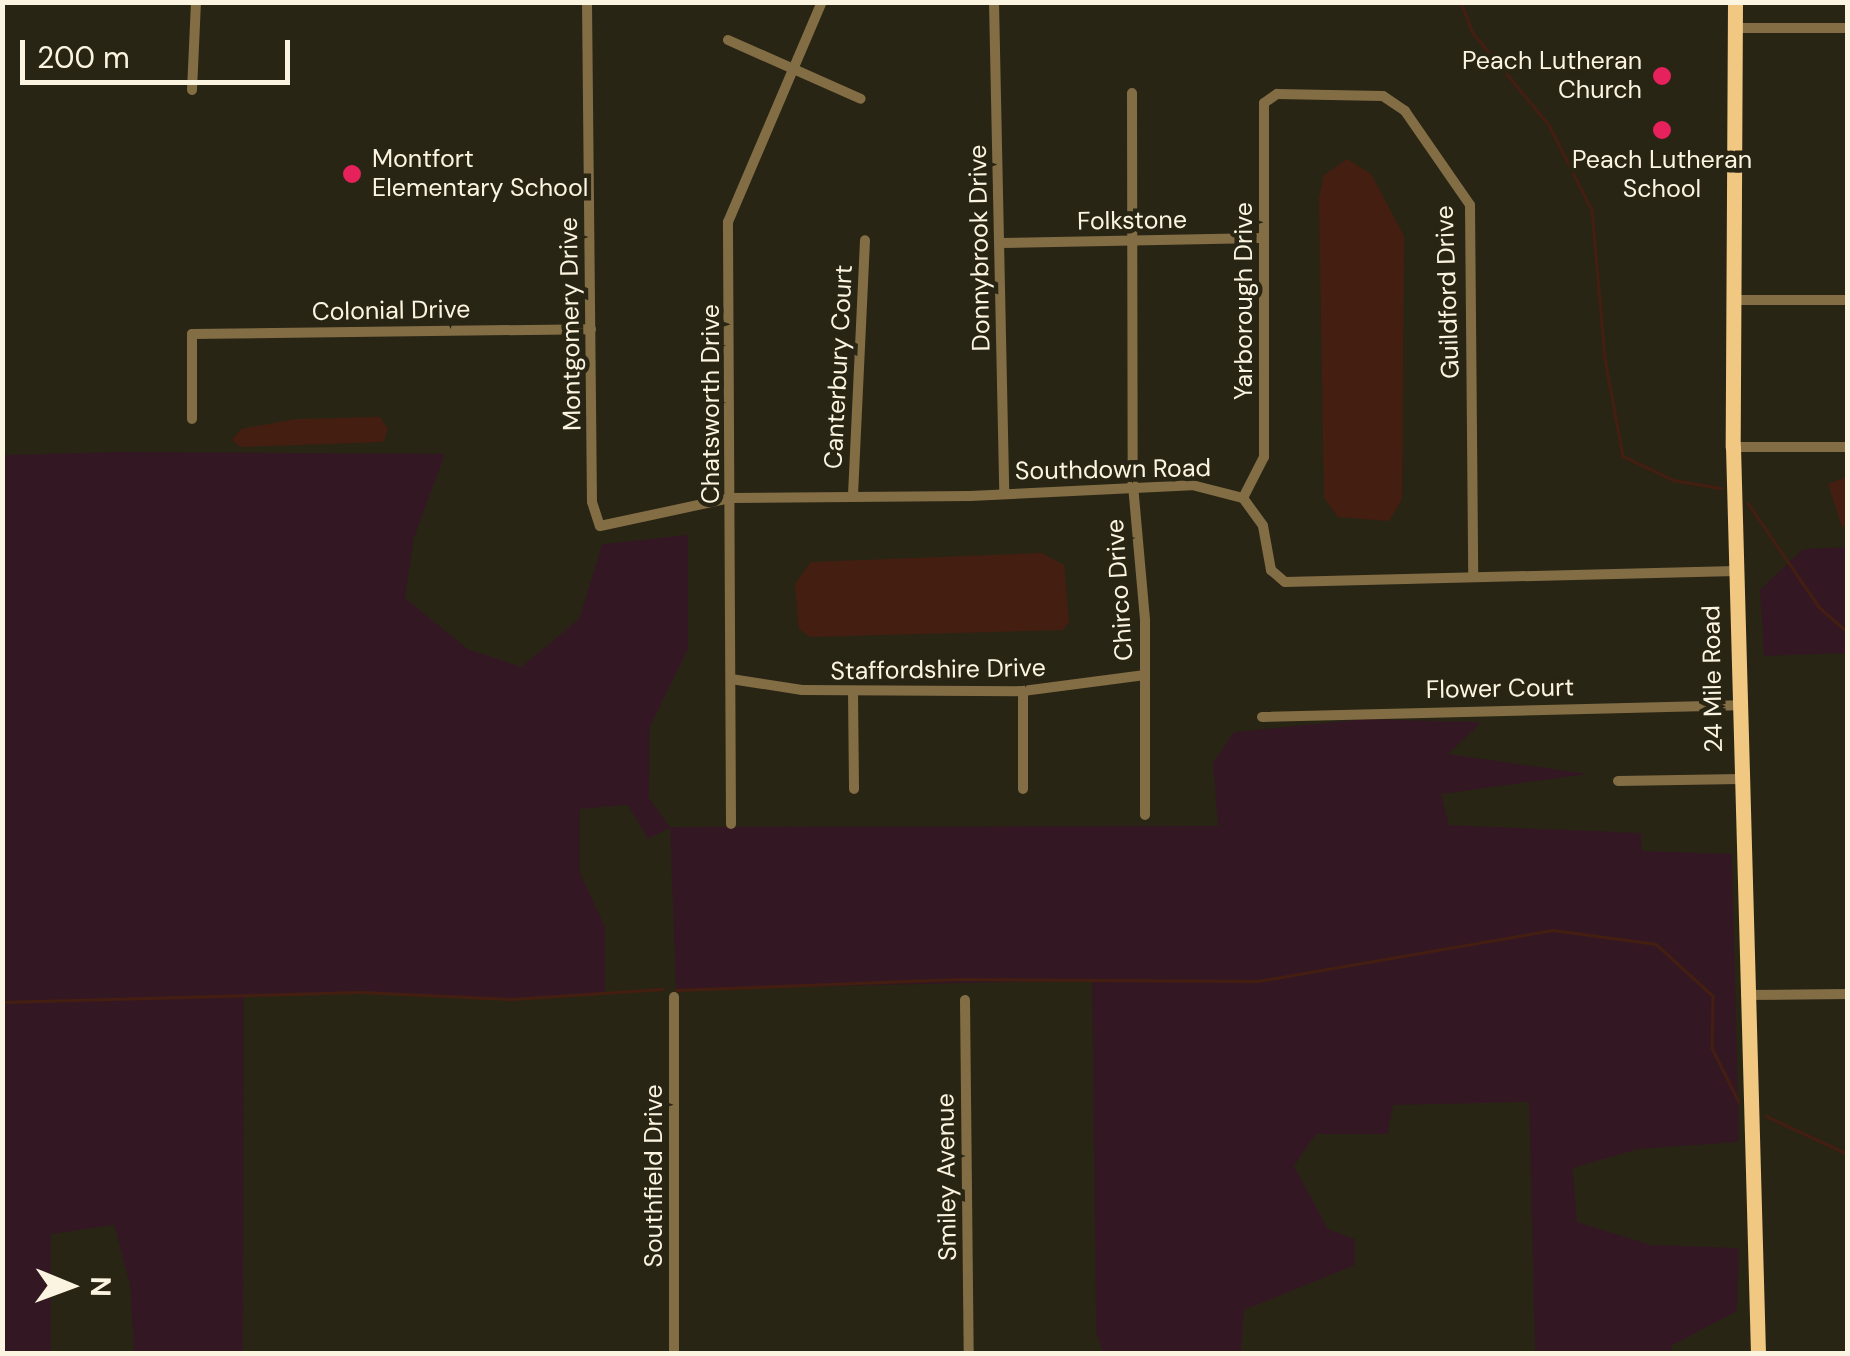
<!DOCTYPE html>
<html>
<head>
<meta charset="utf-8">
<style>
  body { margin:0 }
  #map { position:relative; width:1850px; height:1356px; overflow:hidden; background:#292514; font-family:"DM Sans",sans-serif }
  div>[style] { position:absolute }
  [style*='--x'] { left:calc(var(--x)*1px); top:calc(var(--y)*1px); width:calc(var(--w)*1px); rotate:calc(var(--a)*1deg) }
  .green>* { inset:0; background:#331823 }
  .water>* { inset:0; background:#451e12 }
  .stream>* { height:2.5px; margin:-1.25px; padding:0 1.25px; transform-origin:1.25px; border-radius:1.25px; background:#451e12 }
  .street>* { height:10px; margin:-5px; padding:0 5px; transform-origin:5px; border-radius:5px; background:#836d45 }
  .secondary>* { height:15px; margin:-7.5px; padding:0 7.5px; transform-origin:7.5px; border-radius:7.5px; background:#f1c882 }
  .dots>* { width:28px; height:28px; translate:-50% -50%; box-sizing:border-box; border:5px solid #292514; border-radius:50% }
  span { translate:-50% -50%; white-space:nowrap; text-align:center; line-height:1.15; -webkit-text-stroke:9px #292514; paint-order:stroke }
  .poi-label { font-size:25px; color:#fbf4e0 }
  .right { translate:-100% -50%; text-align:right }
  .left { translate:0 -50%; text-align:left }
  .street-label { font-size:25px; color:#fbf4e0 }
  .frame { position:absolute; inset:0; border:5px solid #fbf4e0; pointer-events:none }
  .north { position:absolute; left:20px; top:1236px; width:100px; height:100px; -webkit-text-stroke:8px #292514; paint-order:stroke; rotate:91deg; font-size:28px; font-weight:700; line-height:40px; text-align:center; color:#fbf4e0 }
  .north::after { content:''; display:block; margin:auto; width:35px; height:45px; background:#fbf4e0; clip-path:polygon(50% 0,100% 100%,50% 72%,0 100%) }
  .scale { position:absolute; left:20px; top:40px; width:270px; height:45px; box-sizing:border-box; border:5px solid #fbf4e0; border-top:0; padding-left:12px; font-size:30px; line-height:35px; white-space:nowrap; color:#fbf4e0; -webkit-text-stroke:8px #292514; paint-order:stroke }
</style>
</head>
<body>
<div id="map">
  <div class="green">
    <div style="clip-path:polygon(121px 452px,445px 454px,414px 538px,405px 598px,468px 649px,521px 667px,579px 619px,602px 544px,688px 535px,688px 649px,650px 727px,649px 798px,670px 827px,1218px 826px,1213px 763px,1234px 732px,1365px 719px,1482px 722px,1448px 754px,1589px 774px,1441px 794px,1449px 825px,1641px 833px,1642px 851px,1732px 854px,1739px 1142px,1638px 1149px,1573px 1168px,1577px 1222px,1651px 1245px,1739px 1248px,1737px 1311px,1671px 1346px,1672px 1353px,1535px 1353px,1529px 1102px,1393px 1105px,1388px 1134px,1316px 1134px,1294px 1166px,1328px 1229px,1355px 1239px,1355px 1265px,1244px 1310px,1241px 1353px,1103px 1353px,1096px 1332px,1092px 980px,676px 990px,670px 828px,648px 839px,628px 805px,580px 809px,580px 873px,605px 927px,605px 992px,512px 999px,361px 992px,244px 995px,243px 1353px,134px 1353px,130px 1285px,114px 1225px,51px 1234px,51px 1353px,3px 1353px,2px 455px)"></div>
    <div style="clip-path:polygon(1847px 547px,1847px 653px,1764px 656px,1760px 590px,1803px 549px)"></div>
  </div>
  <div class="water">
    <div style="clip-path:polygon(1347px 159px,1371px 174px,1404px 236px,1402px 499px,1389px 521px,1338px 517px,1324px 498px,1319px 198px,1324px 175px)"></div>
    <div style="clip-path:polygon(380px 417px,388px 429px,383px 442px,240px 447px,232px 440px,241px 429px,296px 419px)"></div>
    <div style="clip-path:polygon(1847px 477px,1847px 527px,1842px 527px,1828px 484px)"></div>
    <div style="clip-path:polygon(1041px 553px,1064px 565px,1069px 621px,1063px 630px,810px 637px,799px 629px,795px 584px,811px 562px)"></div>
  </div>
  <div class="stream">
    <div style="--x:1461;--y:2;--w:33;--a:69"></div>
    <div style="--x:1473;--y:33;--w:119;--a:50.4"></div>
    <div style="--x:1549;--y:125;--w:95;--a:63.2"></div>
    <div style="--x:1592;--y:210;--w:150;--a:85"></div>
    <div style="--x:1605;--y:359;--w:99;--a:79.5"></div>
    <div style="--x:1623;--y:456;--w:55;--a:25.6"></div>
    <div style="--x:1673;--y:480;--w:49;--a:9.5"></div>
    <div style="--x:1748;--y:503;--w:127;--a:55.6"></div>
    <div style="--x:1820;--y:608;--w:37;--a:41"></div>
    <div style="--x:676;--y:990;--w:283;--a:-2.2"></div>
    <div style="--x:959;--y:979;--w:299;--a:0.4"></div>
    <div style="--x:1258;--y:981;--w:299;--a:-9.8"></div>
    <div style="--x:1553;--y:930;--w:104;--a:7.7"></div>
    <div style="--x:1656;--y:944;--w:77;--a:42.4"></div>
    <div style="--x:1713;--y:996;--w:52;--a:91.1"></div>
    <div style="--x:1712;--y:1048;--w:60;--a:63.4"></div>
    <div style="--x:2;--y:1002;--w:359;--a:-1.6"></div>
    <div style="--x:361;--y:992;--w:151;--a:2.7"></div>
    <div style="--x:512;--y:999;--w:151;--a:-3.8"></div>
    <div style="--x:1766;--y:1116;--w:90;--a:24.9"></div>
  </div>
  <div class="street">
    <div style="--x:587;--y:2;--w:500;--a:89.43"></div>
    <div style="--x:592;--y:502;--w:25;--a:72"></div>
    <div style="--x:600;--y:526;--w:134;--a:-12.1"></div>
    <div style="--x:731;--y:498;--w:239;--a:-0.5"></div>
    <div style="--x:970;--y:496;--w:222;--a:-2.8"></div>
    <div style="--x:1192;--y:485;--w:53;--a:14.3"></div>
    <div style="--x:1243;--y:498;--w:34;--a:54"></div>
    <div style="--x:1263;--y:526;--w:45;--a:79.7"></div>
    <div style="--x:1271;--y:570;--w:18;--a:41"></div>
    <div style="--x:1285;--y:582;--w:451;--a:-1.4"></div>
    <div style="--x:994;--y:2;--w:490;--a:88.8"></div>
    <div style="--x:1735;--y:28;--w:113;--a:0"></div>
    <div style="--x:728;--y:40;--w:145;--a:23.9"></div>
    <div style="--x:192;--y:90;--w:88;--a:-87.4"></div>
    <div style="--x:1132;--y:93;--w:392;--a:89.9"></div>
    <div style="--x:1133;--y:485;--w:136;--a:84.9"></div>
    <div style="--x:1145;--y:620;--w:195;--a:90"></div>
    <div style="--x:1001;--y:243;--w:262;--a:-1.1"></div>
    <div style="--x:1733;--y:300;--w:115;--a:0"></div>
    <div style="--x:192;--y:419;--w:85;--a:-90"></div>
    <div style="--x:192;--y:334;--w:399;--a:-0.7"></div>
    <div style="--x:1733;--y:447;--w:115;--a:0"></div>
    <div style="--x:853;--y:495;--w:255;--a:-87.3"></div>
    <div style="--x:1243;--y:498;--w:46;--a:-62.9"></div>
    <div style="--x:1264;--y:457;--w:354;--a:-90"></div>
    <div style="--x:1264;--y:103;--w:16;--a:-35"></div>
    <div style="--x:1277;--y:94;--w:106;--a:1.1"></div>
    <div style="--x:1383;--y:96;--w:27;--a:34"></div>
    <div style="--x:1405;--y:111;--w:114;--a:55.3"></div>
    <div style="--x:1470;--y:205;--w:372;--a:89.5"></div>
    <div style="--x:731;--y:679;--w:72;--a:8.8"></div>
    <div style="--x:802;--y:690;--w:221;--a:0.3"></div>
    <div style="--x:1023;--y:691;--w:123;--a:-7.5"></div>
    <div style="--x:1023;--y:691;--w:98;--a:90"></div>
    <div style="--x:853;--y:692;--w:97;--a:89.4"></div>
    <div style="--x:1262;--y:717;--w:477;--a:-1.4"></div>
    <div style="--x:1618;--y:781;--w:122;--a:-0.9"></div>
    <div style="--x:731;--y:824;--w:602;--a:-90.29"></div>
    <div style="--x:728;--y:222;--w:239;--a:-66.9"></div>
    <div style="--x:1746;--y:995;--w:102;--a:-0.6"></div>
    <div style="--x:674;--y:997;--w:357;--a:90"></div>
    <div style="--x:965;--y:1000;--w:354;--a:89.4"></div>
  </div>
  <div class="secondary">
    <div style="--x:1735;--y:2;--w:445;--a:90.3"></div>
    <div style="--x:1733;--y:447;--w:907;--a:88.42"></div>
  </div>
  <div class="dots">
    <div style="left:1662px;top:76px;background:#e6215b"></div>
    <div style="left:1662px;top:130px;background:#e6215b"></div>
    <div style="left:352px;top:174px;background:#e6215b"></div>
  </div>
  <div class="poi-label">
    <span class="right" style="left:1642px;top:76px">Peach Lutheran<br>Church</span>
    <span class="left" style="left:372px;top:174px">Montfort<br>Elementary School</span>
    <span style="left:1662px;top:175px">Peach Lutheran<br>School</span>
  </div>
  <div class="street-label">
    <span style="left:1132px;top:221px;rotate:-1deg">Folkstone</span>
    <span style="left:980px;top:248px;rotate:-91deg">Donnybrook Drive</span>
    <span style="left:1448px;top:292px;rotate:-92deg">Guildford Drive</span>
    <span style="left:1244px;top:301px;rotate:-90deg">Yarborough Drive</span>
    <span style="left:391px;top:311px;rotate:-1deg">Colonial Drive</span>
    <span style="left:571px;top:324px;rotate:-91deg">Montgomery Drive</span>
    <span style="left:839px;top:367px;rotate:-87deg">Canterbury Court</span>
    <span style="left:711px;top:404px;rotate:-90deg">Chatsworth Drive</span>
    <span style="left:1113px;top:470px;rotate:-1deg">Southdown Road</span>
    <span style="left:1120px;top:590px;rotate:-94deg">Chirco Drive</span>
    <span style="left:938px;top:670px;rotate:-1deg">Staffordshire Drive</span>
    <span style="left:1713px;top:679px;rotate:-91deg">24 Mile Road</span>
    <span style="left:1500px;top:689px;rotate:-1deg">Flower Court</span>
    <span style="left:654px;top:1176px;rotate:-90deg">Southfield Drive</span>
    <span style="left:947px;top:1177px;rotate:-91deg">Smiley Avenue</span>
  </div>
  <div class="frame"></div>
  <div class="north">N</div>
  <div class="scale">200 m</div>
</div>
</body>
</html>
